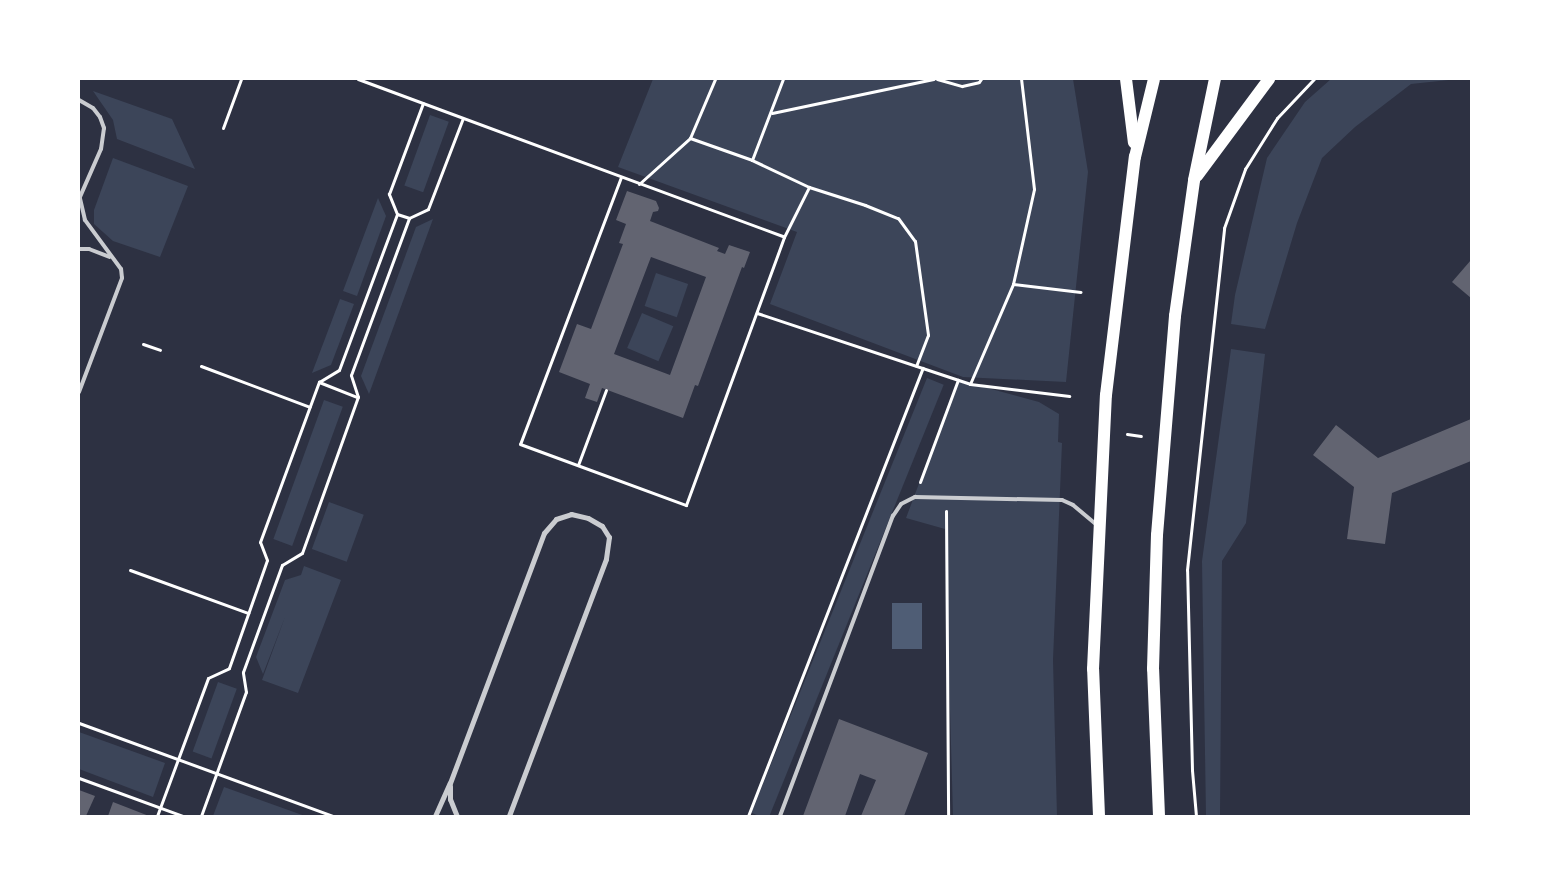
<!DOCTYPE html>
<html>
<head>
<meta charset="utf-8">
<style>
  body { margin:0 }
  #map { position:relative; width:1550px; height:895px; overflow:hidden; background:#2d3142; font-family:"Zilla Slab",serif }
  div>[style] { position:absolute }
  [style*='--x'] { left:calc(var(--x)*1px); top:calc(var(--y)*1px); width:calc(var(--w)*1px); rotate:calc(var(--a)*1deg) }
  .green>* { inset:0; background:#3c4559; transform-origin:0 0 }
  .water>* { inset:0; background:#4f5d75; transform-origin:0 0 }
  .building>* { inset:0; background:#626471 }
  .path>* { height:3px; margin:-1.5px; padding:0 1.5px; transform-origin:1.5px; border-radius:1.5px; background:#fff }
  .service>* { height:4px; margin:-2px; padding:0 2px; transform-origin:2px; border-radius:2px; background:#caccd0 }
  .minor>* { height:5px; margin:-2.5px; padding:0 2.5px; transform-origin:2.5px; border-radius:2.5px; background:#caccd0 }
  .primary>* { height:12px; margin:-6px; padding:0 6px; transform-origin:6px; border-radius:6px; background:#fff }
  span { translate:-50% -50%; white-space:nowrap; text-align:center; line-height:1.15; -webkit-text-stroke:5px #fff; paint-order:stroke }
  .frame { position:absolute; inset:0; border:80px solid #fff; pointer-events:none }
</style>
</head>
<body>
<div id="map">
  <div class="green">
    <div style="clip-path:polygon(653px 79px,1073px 79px,1088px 172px,1066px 382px,963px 377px,770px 304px,797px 232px,618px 167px)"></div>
    <div style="clip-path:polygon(1331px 79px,1458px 79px,1411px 84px,1355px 127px,1322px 158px,1297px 223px,1265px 329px,1231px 324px,1235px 295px,1267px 158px,1305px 102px)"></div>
    <div style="clip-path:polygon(93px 91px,172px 119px,195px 169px,117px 139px,113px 120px)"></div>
    <div style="left:430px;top:115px;width:20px;height:75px;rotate:20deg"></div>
    <div style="clip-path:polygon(113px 158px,188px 186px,160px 257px,113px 241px,94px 224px,94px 210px)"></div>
    <div style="clip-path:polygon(378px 198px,386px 216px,357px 296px,343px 291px)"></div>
    <div style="clip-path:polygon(433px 219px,369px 394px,361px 376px,416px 227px)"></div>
    <div style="left:656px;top:273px;width:34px;height:35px;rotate:19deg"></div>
    <div style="clip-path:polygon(340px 299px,354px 304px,331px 365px,312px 373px)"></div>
    <div style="left:642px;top:313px;width:34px;height:38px;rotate:23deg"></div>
    <div style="clip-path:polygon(1231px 349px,1265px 354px,1246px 523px,1222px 561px,1220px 816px,1206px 816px,1202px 561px)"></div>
    <div style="left:927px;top:378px;width:18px;height:469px;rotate:22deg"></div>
    <div style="clip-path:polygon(958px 380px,1039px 402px,1059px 414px,1058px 442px,1062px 443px,1053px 660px,1057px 816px,953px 816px,945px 529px,906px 518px)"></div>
    <div style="left:324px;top:400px;width:20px;height:148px;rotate:20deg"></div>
    <div style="left:329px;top:502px;width:37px;height:50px;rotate:20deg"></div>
    <div style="clip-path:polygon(304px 566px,341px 580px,298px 693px,262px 680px,285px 617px,263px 674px,256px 657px,285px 580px,301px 575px)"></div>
    <div style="left:218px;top:682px;width:20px;height:74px;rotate:20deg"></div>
    <div style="clip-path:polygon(79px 732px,165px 763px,153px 797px,79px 769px)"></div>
    <div style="clip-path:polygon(224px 787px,305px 816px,213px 816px)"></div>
  </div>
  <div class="water">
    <div style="left:922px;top:603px;width:46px;height:30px;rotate:90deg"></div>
  </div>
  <div class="building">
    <div style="clip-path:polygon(evenodd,627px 191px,656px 201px,659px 208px,658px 211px,653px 212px,650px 221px,719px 248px,717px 251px,725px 254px,729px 245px,750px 252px,744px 268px,742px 267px,698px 386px,695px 385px,683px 418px,602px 388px,597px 402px,585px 398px,590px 384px,559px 372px,577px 324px,591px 329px,623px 244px,619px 243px,626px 224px,616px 220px,627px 191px,651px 257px,706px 277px,670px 375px,614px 354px,651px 257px)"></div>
    <div style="clip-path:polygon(1471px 260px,1471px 298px,1452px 282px)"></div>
    <div style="clip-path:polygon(1471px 419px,1471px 461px,1392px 493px,1385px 544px,1347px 539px,1354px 487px,1313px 455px,1336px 425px,1378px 458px)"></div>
    <div style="clip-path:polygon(839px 719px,928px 753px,904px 816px,861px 816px,876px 780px,860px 774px,845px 816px,803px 816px)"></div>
    <div style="clip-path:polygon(79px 790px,95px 796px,86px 816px,79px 816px)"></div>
    <div style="clip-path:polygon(113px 802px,149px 816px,108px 816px)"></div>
  </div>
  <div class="path">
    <div style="--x:358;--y:79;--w:454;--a:20.3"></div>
    <div style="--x:937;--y:79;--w:26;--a:16"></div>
    <div style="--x:962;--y:86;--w:17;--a:-13"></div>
    <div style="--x:979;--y:82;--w:4;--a:-56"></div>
    <div style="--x:772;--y:113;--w:165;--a:-11.9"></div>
    <div style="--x:223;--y:128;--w:52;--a:-69.8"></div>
    <div style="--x:690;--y:138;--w:66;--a:19.5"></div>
    <div style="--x:752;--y:160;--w:87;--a:-69.1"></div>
    <div style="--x:621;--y:177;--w:285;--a:110.7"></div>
    <div style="--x:520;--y:444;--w:177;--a:20.2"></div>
    <div style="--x:686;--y:505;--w:285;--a:-69.9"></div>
    <div style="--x:784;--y:237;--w:56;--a:-63.4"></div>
    <div style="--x:809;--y:187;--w:63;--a:-154.7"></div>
    <div style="--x:639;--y:184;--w:69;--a:-42"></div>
    <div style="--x:690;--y:138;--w:64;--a:-67"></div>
    <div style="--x:809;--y:187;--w:59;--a:17.8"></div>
    <div style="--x:865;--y:205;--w:35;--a:22"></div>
    <div style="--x:898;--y:218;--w:29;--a:54"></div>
    <div style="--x:915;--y:241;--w:95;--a:82.1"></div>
    <div style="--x:928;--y:335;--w:33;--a:111"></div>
    <div style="--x:397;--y:214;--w:13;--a:18"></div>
    <div style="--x:1013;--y:284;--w:68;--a:6.7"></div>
    <div style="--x:757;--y:313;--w:225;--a:18.4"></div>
    <div style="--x:970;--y:384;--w:100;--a:6.9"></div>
    <div style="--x:143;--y:344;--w:18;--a:19"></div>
    <div style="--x:201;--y:366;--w:116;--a:20.6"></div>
    <div style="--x:319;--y:382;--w:41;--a:21.5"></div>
    <div style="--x:970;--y:384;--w:109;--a:-66.7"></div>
    <div style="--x:1013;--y:284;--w:97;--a:-77.5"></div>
    <div style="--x:1034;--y:189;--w:111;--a:-96.7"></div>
    <div style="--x:1127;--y:434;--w:14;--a:8"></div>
    <div style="--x:578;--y:465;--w:80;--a:-69.5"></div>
    <div style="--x:920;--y:482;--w:109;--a:-69.6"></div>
    <div style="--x:946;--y:511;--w:305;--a:89.6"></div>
    <div style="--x:130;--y:570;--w:126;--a:20"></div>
    <div style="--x:79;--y:723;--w:270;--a:20.1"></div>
    <div style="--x:79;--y:778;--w:111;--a:20.1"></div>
    <div style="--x:157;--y:816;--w:147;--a:-69.7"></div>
    <div style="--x:208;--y:678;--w:23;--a:-25"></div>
    <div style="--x:229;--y:668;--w:114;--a:-70.6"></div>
    <div style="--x:267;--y:560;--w:19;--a:-111"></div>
    <div style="--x:260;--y:542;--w:171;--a:-69.8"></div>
    <div style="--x:319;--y:382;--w:23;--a:-31"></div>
    <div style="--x:339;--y:370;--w:166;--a:-69.6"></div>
    <div style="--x:397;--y:214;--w:22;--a:-112"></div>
    <div style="--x:389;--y:194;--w:97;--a:-69.5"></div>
    <div style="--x:201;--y:816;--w:132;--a:-70.1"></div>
    <div style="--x:246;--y:692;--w:20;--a:-99"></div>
    <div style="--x:243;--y:672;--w:114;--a:-70"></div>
    <div style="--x:282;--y:565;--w:23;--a:-31"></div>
    <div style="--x:302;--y:553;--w:166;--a:-70.3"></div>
    <div style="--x:358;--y:397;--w:23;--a:-108"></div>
    <div style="--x:351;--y:375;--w:167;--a:-69.7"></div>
    <div style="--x:409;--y:218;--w:21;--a:-25"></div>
    <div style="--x:428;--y:209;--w:97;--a:-69"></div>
    <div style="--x:748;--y:816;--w:481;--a:-68.7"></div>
    <div style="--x:1196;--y:816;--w:46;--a:-95"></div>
    <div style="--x:1192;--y:770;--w:200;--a:-91.4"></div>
    <div style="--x:1187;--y:570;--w:344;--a:-83.8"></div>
    <div style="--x:1224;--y:228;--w:63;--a:-70.4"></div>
    <div style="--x:1245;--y:169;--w:60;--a:-57.9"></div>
    <div style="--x:1277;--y:118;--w:54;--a:-46.5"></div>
  </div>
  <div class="service">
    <div style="--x:79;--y:100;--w:16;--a:30"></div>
    <div style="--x:93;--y:108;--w:11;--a:52"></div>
    <div style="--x:100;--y:117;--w:12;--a:70"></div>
    <div style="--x:104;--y:128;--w:21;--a:98"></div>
    <div style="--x:101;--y:149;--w:55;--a:113.7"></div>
    <div style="--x:79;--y:249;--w:10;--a:0"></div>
    <div style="--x:89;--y:249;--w:22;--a:21"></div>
    <div style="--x:79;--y:392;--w:122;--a:-69.3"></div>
    <div style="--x:122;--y:278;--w:9;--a:-96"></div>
    <div style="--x:121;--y:269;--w:61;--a:-126.3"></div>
    <div style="--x:85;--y:220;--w:23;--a:-103"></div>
    <div style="--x:780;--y:816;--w:321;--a:-69.4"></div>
    <div style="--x:893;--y:516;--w:14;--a:-56"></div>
    <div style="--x:901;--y:504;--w:16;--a:-27"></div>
    <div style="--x:915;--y:497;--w:147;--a:1.2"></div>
    <div style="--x:1062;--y:500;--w:12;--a:24"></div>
    <div style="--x:1073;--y:505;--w:30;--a:40"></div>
  </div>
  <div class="minor">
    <div style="--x:450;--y:786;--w:13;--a:90"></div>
    <div style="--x:450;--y:799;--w:18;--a:68"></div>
    <div style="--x:435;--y:816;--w:36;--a:-66"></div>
    <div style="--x:450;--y:783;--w:267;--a:-69.4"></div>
    <div style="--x:544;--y:533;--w:18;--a:-49"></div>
    <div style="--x:556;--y:519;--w:16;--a:-18"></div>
    <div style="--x:571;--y:514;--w:17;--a:13"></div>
    <div style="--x:588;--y:518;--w:16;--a:30"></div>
    <div style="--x:602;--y:526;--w:13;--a:58"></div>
    <div style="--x:609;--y:537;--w:22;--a:98"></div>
    <div style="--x:606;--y:559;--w:275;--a:110.7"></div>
  </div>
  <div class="primary">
    <div style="--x:1126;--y:79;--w:64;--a:82.9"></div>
    <div style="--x:1197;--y:176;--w:121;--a:-53.4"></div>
    <div style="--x:1099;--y:816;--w:147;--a:-92.3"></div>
    <div style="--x:1093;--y:669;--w:274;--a:-87.3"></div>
    <div style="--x:1106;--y:395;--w:240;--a:-83.1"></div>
    <div style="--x:1135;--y:157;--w:80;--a:-76.3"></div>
    <div style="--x:1159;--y:816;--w:147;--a:-92.3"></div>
    <div style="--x:1153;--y:669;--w:134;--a:-88.3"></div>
    <div style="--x:1157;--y:535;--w:220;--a:-85.3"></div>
    <div style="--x:1175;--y:316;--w:137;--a:-82"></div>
    <div style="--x:1194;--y:180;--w:103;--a:-78.3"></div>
  </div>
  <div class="frame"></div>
</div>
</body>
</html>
